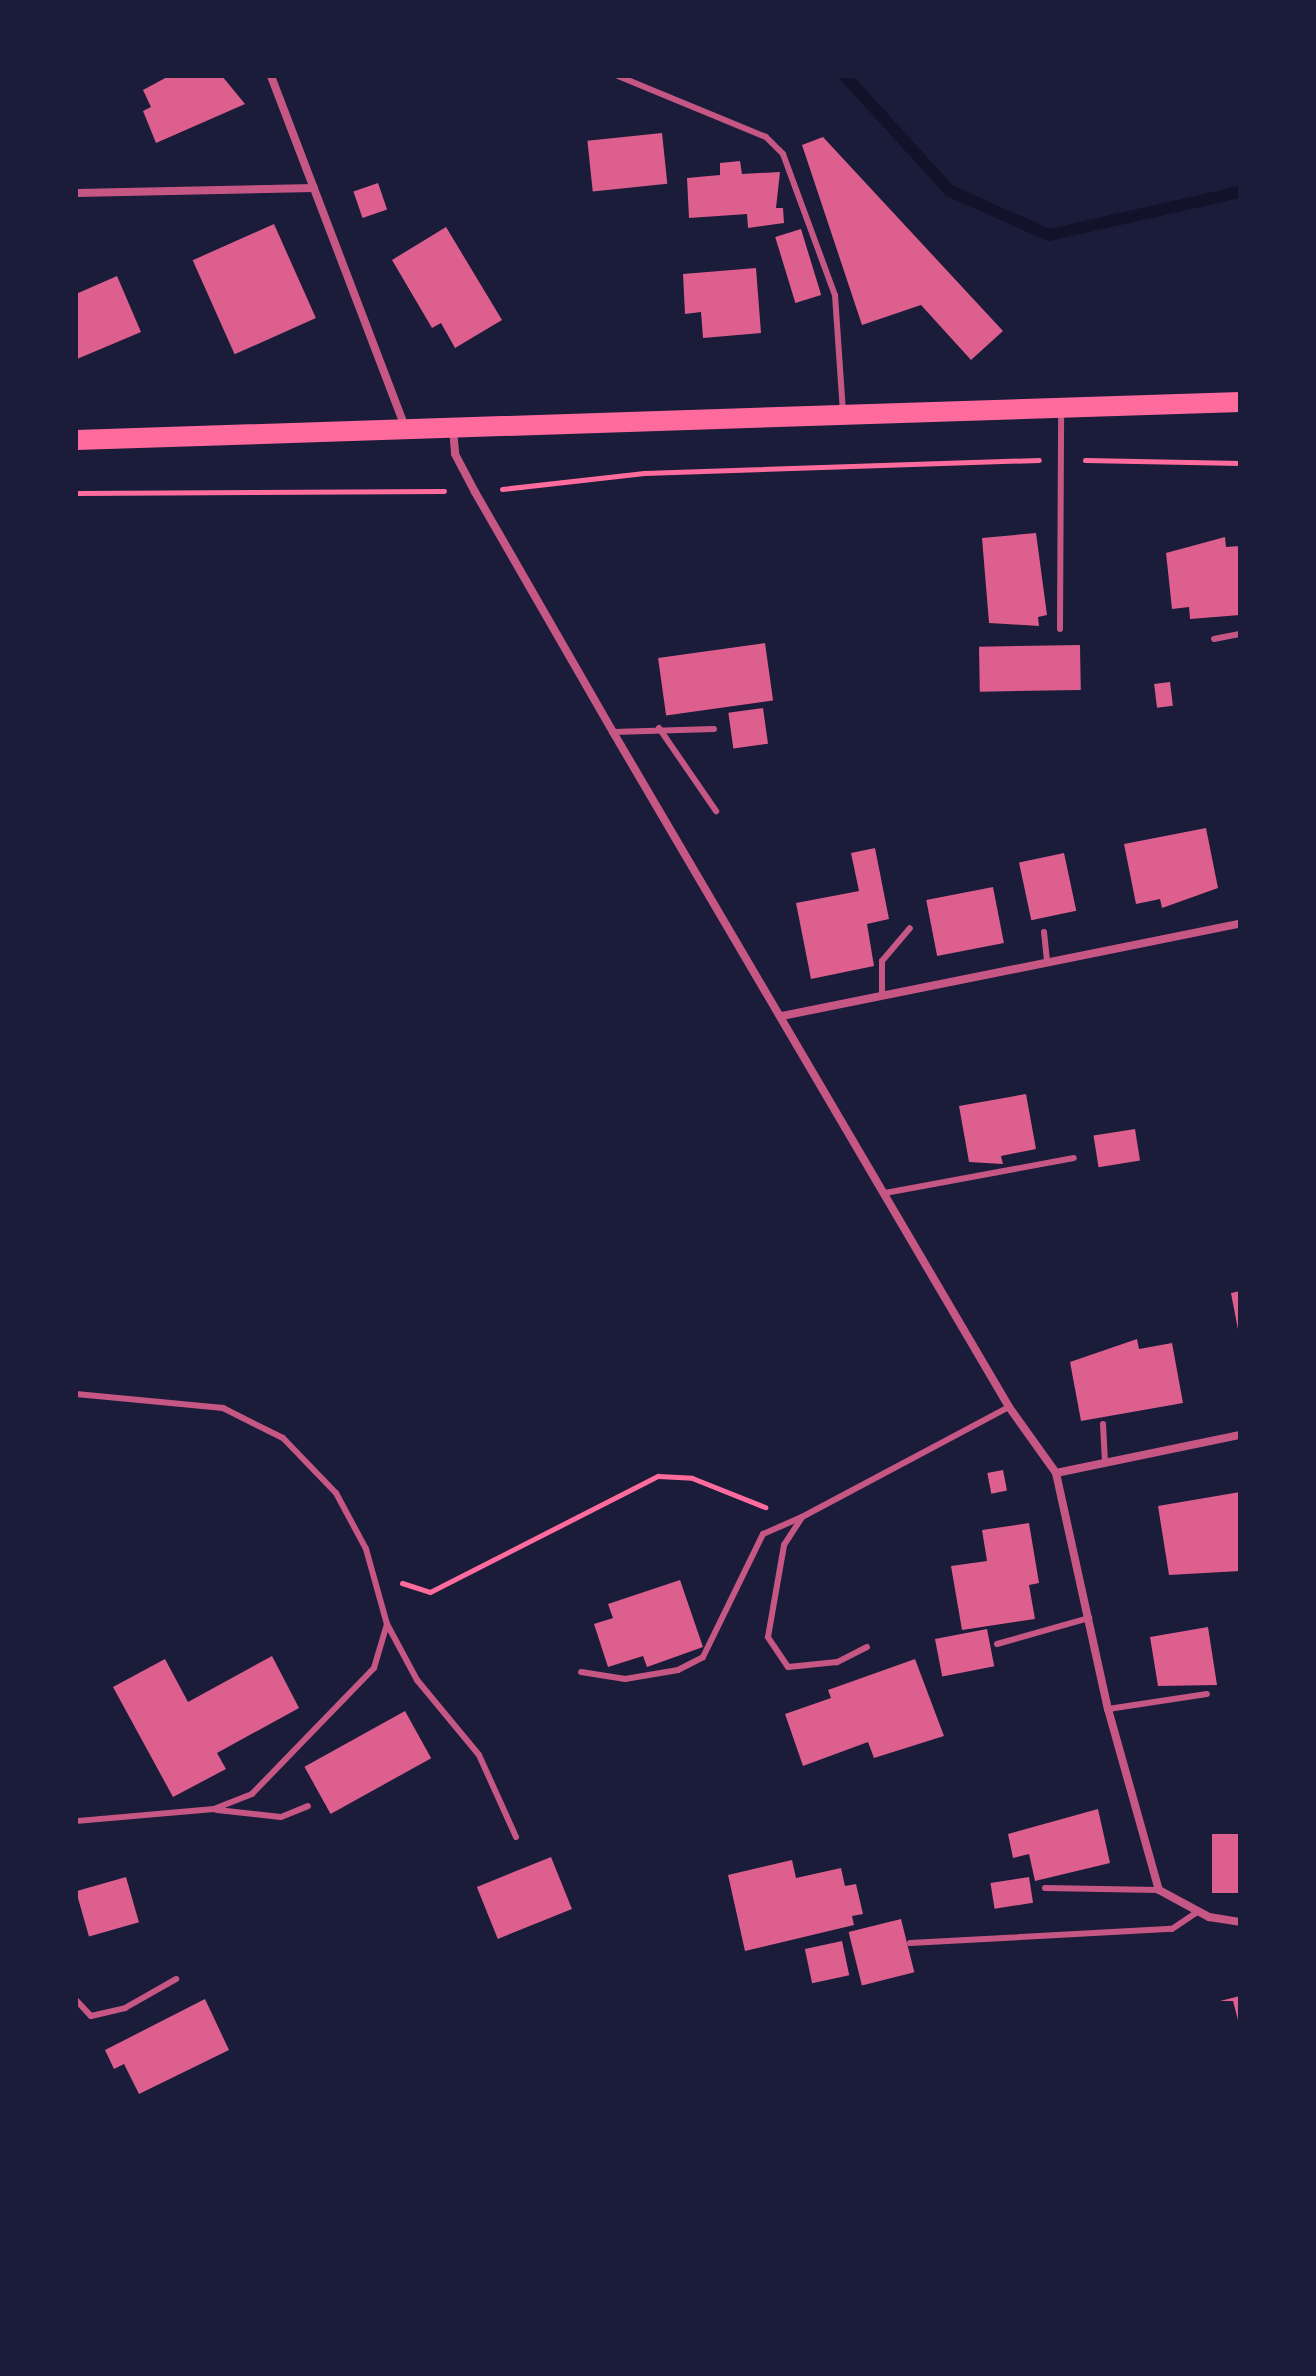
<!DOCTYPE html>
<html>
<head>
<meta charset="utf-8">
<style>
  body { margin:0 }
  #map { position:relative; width:1316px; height:2376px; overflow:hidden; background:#1b1b3a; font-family:"DM Sans",sans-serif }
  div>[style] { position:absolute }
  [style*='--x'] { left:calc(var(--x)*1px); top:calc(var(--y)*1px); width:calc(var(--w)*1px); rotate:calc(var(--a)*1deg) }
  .stream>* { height:12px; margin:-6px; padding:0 6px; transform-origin:6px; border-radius:6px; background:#12122b }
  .building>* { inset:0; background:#dd5f8e; transform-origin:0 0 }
  .path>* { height:5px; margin:-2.5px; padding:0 2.5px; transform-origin:2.5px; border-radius:2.5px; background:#ff6b9d }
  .service>* { height:6px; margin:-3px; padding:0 3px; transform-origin:3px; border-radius:3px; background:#c65784 }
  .minor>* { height:8px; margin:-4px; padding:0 4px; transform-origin:4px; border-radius:4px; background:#c65784 }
  .primary>* { height:20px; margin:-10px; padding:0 10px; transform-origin:10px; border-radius:10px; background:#ff6b9d }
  span { translate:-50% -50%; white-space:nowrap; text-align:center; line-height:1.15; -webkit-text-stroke:7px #1b1b3a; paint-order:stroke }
  .frame { position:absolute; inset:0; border:78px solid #1b1b3a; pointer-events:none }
</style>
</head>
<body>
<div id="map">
  <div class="stream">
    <div style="--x:845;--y:76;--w:156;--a:47.6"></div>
    <div style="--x:950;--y:191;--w:108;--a:24"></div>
    <div style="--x:1049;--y:235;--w:196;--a:-12.7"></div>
  </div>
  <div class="building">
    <div style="clip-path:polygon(169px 76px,222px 76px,245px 104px,156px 143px,143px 111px,151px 107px,143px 90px)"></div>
    <div style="left:662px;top:133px;width:51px;height:75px;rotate:84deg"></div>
    <div style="clip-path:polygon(823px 137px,1003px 331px,971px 360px,921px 305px,862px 325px,802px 145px)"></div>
    <div style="clip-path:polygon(740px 161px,742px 174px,780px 172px,776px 208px,783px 208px,784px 223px,748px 228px,747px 214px,689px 218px,687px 178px,720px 175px,720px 163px)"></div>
    <div style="left:378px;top:183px;width:28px;height:26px;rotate:71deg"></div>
    <div style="left:274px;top:224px;width:103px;height:89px;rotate:66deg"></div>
    <div style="clip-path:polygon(446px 227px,502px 320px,455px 348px,441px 323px,432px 328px,392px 260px)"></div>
    <div style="left:801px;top:229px;width:69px;height:27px;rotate:73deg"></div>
    <div style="clip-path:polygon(756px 268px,761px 333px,703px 338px,701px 312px,685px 314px,683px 274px)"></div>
    <div style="clip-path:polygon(117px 276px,141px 332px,77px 359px,76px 294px)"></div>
    <div style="clip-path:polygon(1036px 533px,1047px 615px,1038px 617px,1039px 626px,989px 623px,982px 538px)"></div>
    <div style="clip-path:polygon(1225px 537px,1226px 547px,1240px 546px,1240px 615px,1190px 619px,1189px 607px,1172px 609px,1166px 553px)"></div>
    <div style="left:765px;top:643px;width:58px;height:108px;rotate:82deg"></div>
    <div style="left:1080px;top:645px;width:45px;height:101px;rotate:89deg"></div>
    <div style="left:1170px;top:682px;width:24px;height:16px;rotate:83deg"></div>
    <div style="left:763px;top:708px;width:36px;height:35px;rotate:82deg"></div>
    <div style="clip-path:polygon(1206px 828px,1218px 888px,1162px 908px,1160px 899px,1136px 904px,1124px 844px)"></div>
    <div style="clip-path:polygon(875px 848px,889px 919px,867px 924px,874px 966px,811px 979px,796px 903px,859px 891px,851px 853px)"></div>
    <div style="left:1064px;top:853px;width:59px;height:46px;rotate:78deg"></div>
    <div style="left:993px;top:887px;width:57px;height:68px;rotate:79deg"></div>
    <div style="clip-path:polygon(1026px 1094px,1036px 1149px,1001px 1156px,1003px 1164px,969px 1162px,959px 1106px)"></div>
    <div style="left:1135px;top:1129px;width:32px;height:42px;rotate:81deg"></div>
    <div style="clip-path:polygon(1240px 1291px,1240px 1335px,1239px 1335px,1231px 1293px)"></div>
    <div style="clip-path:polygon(1137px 1339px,1139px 1349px,1172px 1343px,1183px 1403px,1081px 1421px,1070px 1362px)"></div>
    <div style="left:1003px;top:1470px;width:21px;height:16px;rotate:79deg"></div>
    <div style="clip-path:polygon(1240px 1492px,1240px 1571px,1169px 1575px,1158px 1506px)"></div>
    <div style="clip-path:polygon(1029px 1523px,1039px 1583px,1029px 1585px,1035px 1619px,962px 1630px,951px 1566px,987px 1561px,982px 1530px)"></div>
    <div style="clip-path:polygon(680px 1580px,703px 1647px,647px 1667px,643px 1656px,608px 1667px,594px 1624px,613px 1618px,608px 1604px)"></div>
    <div style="clip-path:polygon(1208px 1627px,1217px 1685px,1158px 1686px,1150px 1637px)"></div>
    <div style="left:987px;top:1629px;width:38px;height:53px;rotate:79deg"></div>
    <div style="clip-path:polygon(272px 1656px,299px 1708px,217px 1753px,226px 1769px,173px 1797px,113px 1687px,165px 1659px,188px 1702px)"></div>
    <div style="clip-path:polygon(915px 1659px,944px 1736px,874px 1758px,868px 1742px,803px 1766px,785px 1714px,831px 1698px,828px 1690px)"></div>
    <div style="left:405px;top:1711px;width:54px;height:115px;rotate:61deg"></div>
    <div style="clip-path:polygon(1098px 1809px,1110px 1863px,1035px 1881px,1029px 1854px,1013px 1858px,1008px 1834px)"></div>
    <div style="left:1240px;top:1834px;width:59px;height:28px;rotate:90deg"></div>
    <div style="left:551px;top:1857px;width:56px;height:80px;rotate:68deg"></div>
    <div style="clip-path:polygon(792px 1860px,796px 1878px,841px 1868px,845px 1886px,856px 1884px,863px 1914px,852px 1916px,854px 1925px,745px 1951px,728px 1875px)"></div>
    <div style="left:126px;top:1877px;width:47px;height:52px;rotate:74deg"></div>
    <div style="left:1029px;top:1877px;width:26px;height:39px;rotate:81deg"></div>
    <div style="left:901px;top:1919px;width:55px;height:54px;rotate:76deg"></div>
    <div style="left:842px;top:1941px;width:35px;height:38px;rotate:78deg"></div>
    <div style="clip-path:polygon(1240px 1996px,1240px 2024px,1239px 2024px,1233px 2001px,1220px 2001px)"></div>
    <div style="clip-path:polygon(205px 1999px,229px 2050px,139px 2094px,124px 2064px,114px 2069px,105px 2050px)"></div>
  </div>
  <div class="path">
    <div style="--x:1085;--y:460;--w:155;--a:1.1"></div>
    <div style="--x:502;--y:489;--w:143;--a:-6.4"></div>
    <div style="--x:644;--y:473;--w:395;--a:-1.9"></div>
    <div style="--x:76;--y:493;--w:368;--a:-0.3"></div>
    <div style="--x:402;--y:1583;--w:29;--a:18"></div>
    <div style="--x:430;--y:1592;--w:256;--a:-27"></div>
    <div style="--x:658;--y:1476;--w:34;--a:3"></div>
    <div style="--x:692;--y:1478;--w:79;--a:21.7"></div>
  </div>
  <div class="service">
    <div style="--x:618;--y:76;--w:160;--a:22.4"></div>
    <div style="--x:766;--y:137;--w:24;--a:45"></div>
    <div style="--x:783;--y:154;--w:150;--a:69.8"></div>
    <div style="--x:835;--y:295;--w:116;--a:86.1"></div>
    <div style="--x:1060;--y:629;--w:217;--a:-89.7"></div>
    <div style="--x:1214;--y:639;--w:26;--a:-11"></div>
    <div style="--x:659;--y:728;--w:101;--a:55.5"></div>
    <div style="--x:613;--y:732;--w:101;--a:-1.7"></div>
    <div style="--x:1044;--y:932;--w:28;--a:84"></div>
    <div style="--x:882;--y:993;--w:32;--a:-90"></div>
    <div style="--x:882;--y:961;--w:43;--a:-49.7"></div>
    <div style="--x:885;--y:1193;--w:192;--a:-10.5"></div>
    <div style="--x:76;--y:1394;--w:148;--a:5.4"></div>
    <div style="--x:223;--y:1408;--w:67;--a:26.6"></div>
    <div style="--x:283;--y:1438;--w:76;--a:46.1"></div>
    <div style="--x:336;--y:1493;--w:64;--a:61.8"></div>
    <div style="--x:366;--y:1549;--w:78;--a:74.4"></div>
    <div style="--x:387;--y:1624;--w:46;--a:106.5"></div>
    <div style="--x:374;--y:1668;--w:175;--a:134.1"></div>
    <div style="--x:252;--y:1794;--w:41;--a:158.5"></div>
    <div style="--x:214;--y:1809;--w:139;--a:175"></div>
    <div style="--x:1103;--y:1424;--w:39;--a:87"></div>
    <div style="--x:387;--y:1624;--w:64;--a:61.8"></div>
    <div style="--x:417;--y:1680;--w:97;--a:50.4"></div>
    <div style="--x:479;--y:1755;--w:90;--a:65.7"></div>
    <div style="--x:997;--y:1644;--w:96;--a:-15.8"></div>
    <div style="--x:867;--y:1647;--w:34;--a:153"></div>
    <div style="--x:837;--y:1662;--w:49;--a:174.2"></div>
    <div style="--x:788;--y:1667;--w:36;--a:-124"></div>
    <div style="--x:768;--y:1637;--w:93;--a:-80.1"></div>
    <div style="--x:784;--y:1545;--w:33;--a:-57"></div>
    <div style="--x:802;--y:1517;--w:234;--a:-28"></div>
    <div style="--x:581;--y:1672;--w:45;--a:9"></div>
    <div style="--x:625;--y:1679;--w:54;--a:-9.6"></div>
    <div style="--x:678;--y:1670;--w:28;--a:-27"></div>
    <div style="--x:703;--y:1657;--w:137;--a:-64"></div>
    <div style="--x:763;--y:1534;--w:43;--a:-23.6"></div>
    <div style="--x:1108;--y:1709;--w:100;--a:-8.6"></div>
    <div style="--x:217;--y:1810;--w:64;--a:6.2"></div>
    <div style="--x:281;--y:1817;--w:29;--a:-22"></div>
    <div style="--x:1045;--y:1888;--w:114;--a:1"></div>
    <div style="--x:910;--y:1943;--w:262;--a:-3.1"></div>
    <div style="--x:1172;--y:1929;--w:30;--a:-34"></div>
    <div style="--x:76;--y:2000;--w:22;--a:47"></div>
    <div style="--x:91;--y:2016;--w:35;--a:-13"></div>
    <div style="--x:125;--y:2008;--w:59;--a:-29.6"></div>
  </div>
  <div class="minor">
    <div style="--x:271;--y:76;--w:376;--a:69.1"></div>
    <div style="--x:76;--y:193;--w:238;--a:-1.2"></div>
    <div style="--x:453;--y:429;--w:25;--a:85"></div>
    <div style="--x:455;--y:454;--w:43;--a:62.2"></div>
    <div style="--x:475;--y:492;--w:277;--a:60.1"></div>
    <div style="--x:613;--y:732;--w:783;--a:59.6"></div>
    <div style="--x:1009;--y:1407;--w:81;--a:54.5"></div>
    <div style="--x:1056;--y:1473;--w:242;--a:77.6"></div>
    <div style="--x:1108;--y:1709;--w:188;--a:74.3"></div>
    <div style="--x:1159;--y:1890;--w:57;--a:28.4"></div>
    <div style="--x:1209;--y:1917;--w:31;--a:9"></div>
    <div style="--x:782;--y:1016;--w:467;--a:-11.4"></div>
    <div style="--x:1056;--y:1473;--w:188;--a:-11.7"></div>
  </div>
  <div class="primary">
    <div style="--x:76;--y:440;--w:1165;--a:-1.87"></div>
  </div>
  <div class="frame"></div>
</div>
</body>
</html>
